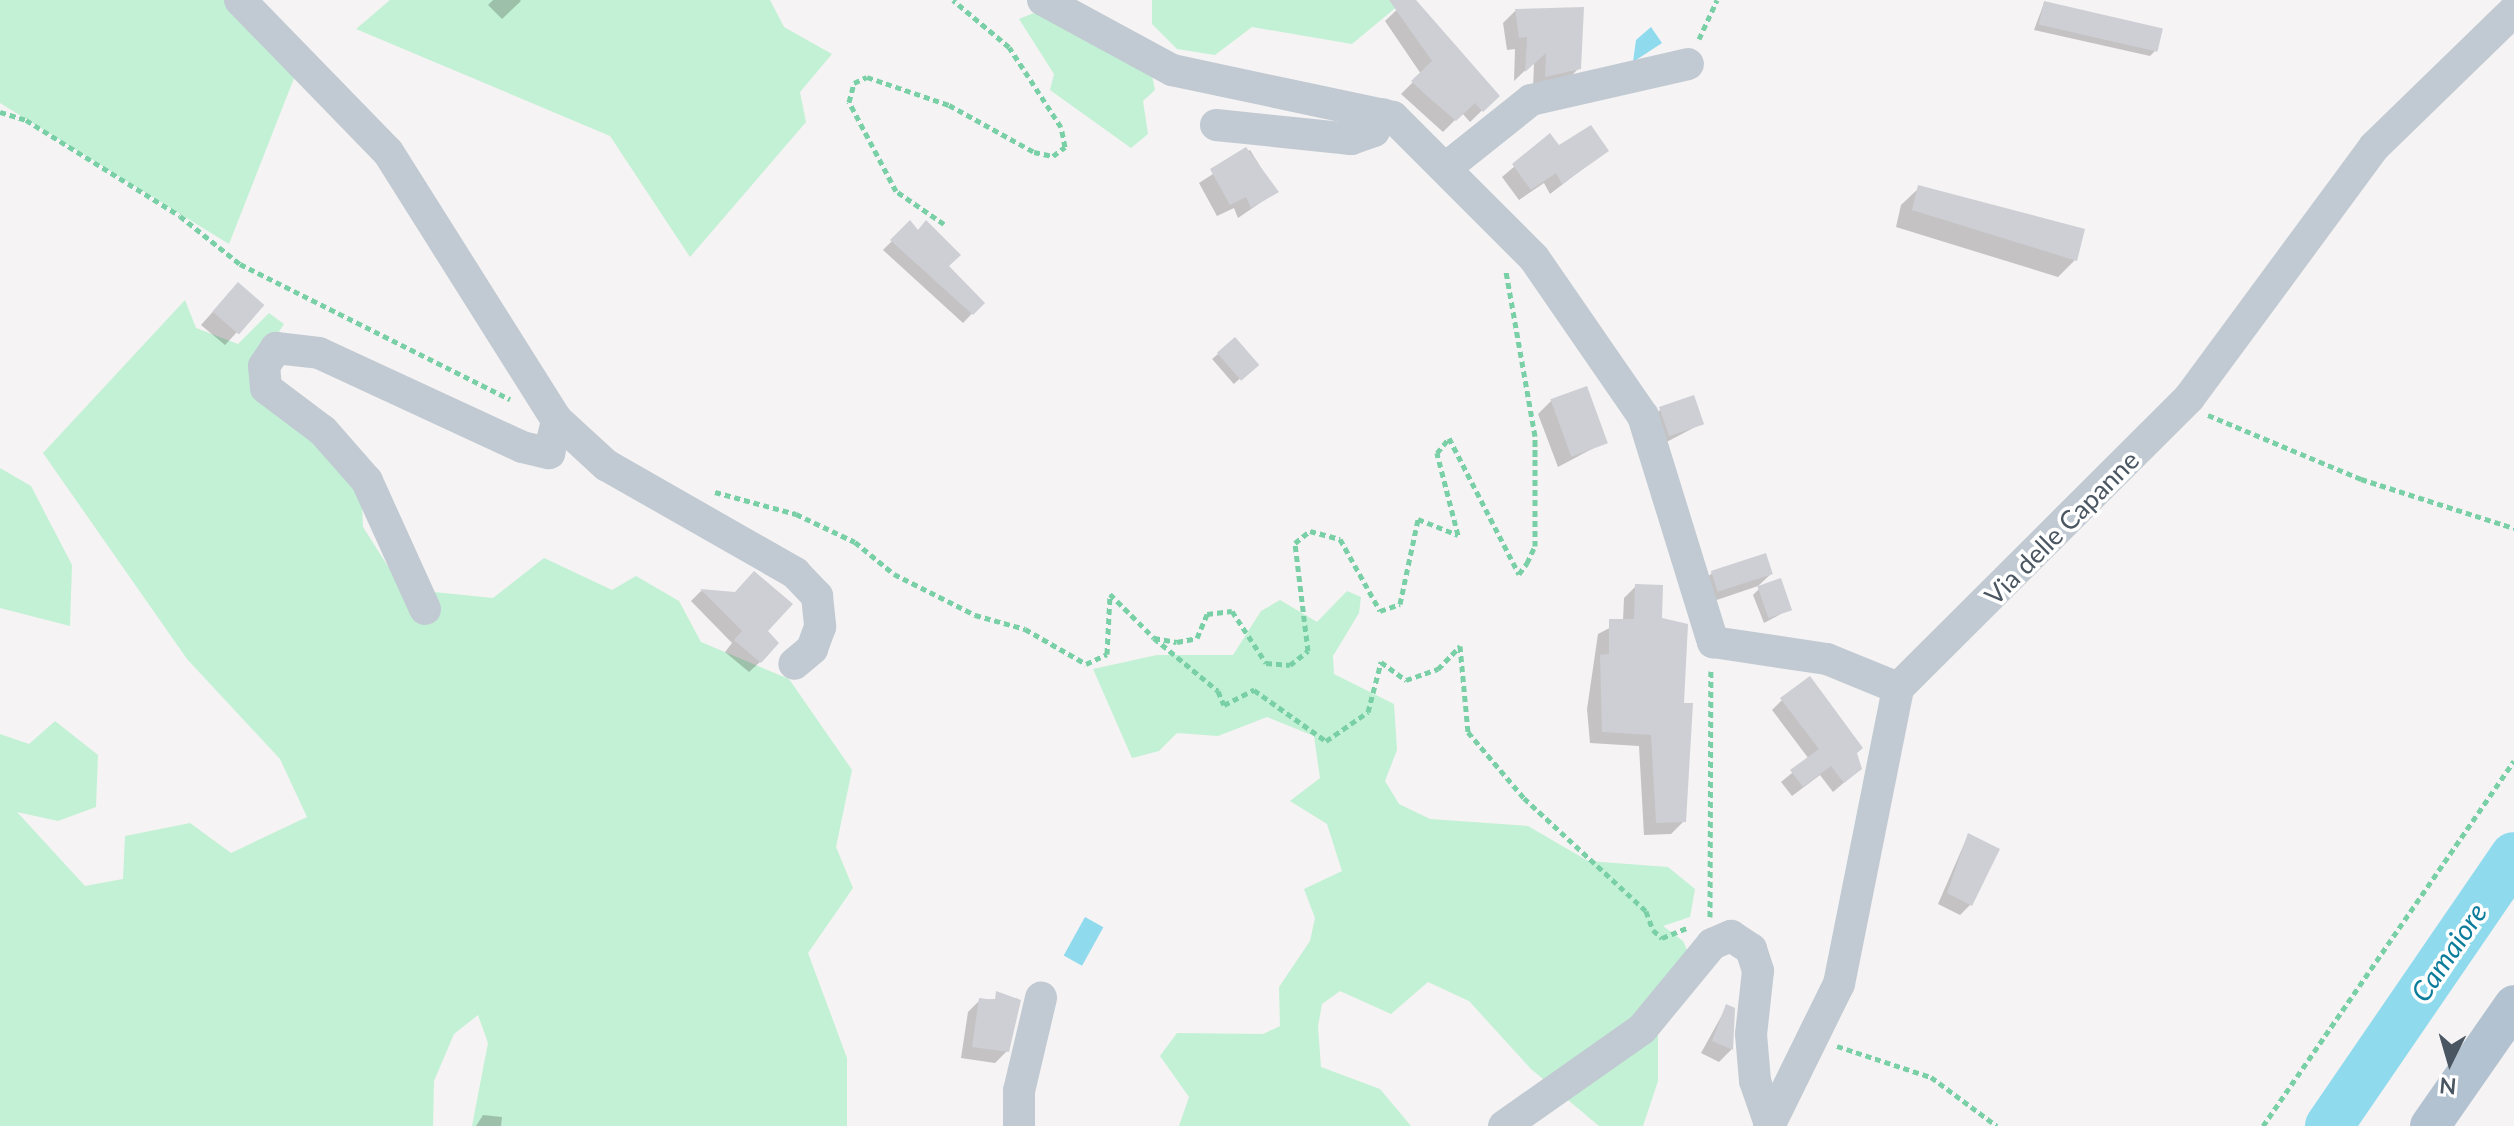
<!DOCTYPE html>
<html>
<head>
<meta charset="utf-8">
<style>
  body { margin:0 }
  #map { position:relative; width:2514px; height:1126px; overflow:hidden; background:#f5f3f3; font-family:Lato,sans-serif }
  div>[style] { position:absolute }
  [style*='--x'] { left:calc(var(--x)*1px); top:calc(var(--y)*1px); width:calc(var(--w)*1px); rotate:calc(var(--a)*1deg) }
  .green>* { inset:0; background:#c3f1d5 }
  .water>* { inset:0; background:#90daee; transform-origin:0 0 }
  .shadow>* { inset:0; background:#0003; transform-origin:0 0 }
  .river>* { height:48px; margin:-24px; padding:0 24px; transform-origin:24px; border-radius:24px; background:#90daee }
  .building>* { inset:0; background:#cdcfd5; transform-origin:0 0 }
  .path>* { height:5px; margin-top:-2.5px; transform-origin:0; background:repeating-linear-gradient(90deg,#7ad0a6 0 6px,transparent 0 10px) }
  .minor>* { height:32px; margin:-16px; padding:0 16px; transform-origin:16px; border-radius:16px; background:#c1cad2 }
  .major>* { height:40px; margin:-20px; padding:0 20px; transform-origin:20px; border-radius:20px; background:#b3c2d1 }
  span { translate:-50% -50%; white-space:nowrap; text-align:center; line-height:1.15; -webkit-text-stroke:7px #fff; paint-order:stroke }
  .street-label { font-size:26px; color:#4a5661 }
  .water-label { font-size:28px; color:#0c7c9b; font-style:italic }
  .north { position:absolute; left:2410px; top:1022px; width:80px; height:80px; -webkit-text-stroke:6px #fff; paint-order:stroke; rotate:185deg; font-size:22px; font-weight:700; line-height:32px; text-align:center; color:#4a5661 }
  .north::after { content:''; display:block; margin:auto; width:28px; height:36px; background:#4a5661; clip-path:polygon(50% 0,100% 100%,50% 72%,0 100%) }
</style>
</head>
<body>
<div id="map">
  <div class="green">
    <div style="clip-path:polygon(0 0,228px 0,298px 68px,229px 244px,0 103px)"></div>
    <div style="clip-path:polygon(390px 0,770px 0,784px 27px,832px 54px,800px 92px,806px 122px,690px 257px,610px 136px,356px 29px)"></div>
    <div style="clip-path:polygon(1152px 0,1405px 0,1352px 44px,1252px 27px,1215px 55px,1177px 49px,1152px 24px)"></div>
    <div style="clip-path:polygon(1061px 2px,1151px 71px,1155px 90px,1143px 101px,1148px 134px,1131px 148px,1050px 90px,1054px 74px,1019px 19px)"></div>
    <div style="clip-path:polygon(185px 300px,196px 328px,238px 344px,269px 313px,284px 324px,253px 372px,361px 485px,363px 527px,389px 568px,434px 592px,493px 598px,544px 558px,612px 590px,636px 576px,679px 601px,701px 642px,789px 679px,852px 770px,836px 847px,853px 888px,808px 953px,847px 1058px,847px 1126px,472px 1126px,488px 1043px,478px 1015px,454px 1034px,434px 1081px,433px 1126px,0 1126px,0 734px,29px 744px,55px 721px,98px 755px,96px 807px,58px 821px,17px 812px,85px 886px,123px 879px,125px 836px,190px 823px,231px 853px,307px 817px,280px 759px,187px 659px,43px 453px)"></div>
    <div style="clip-path:polygon(0 468px,31px 486px,72px 565px,70px 626px,0 608px)"></div>
    <div style="clip-path:polygon(1347px 591px,1361px 597px,1359px 613px,1333px 656px,1334px 674px,1394px 704px,1397px 750px,1385px 781px,1399px 804px,1430px 819px,1528px 826px,1588px 861px,1668px 867px,1695px 889px,1690px 917px,1663px 926px,1683px 941px,1698px 974px,1658px 1030px,1658px 1081px,1643px 1126px,1599px 1126px,1531px 1069px,1469px 1001px,1428px 982px,1391px 1014px,1340px 991px,1322px 1004px,1318px 1026px,1321px 1067px,1380px 1089px,1411px 1126px,1179px 1126px,1189px 1097px,1160px 1056px,1177px 1033px,1263px 1034px,1280px 1026px,1279px 987px,1310px 941px,1315px 918px,1304px 889px,1342px 871px,1327px 824px,1290px 801px,1320px 778px,1314px 736px,1267px 717px,1218px 736px,1177px 733px,1159px 751px,1132px 758px,1093px 669px,1157px 655px,1233px 655px,1261px 611px,1280px 600px,1317px 622px)"></div>
  </div>
  <div class="water">
    <div style="clip-path:polygon(1651px 27px,1662px 43px,1633px 62px,1636px 40px)"></div>
    <div style="left:1085px;top:917px;width:21px;height:44px;rotate:29deg"></div>
  </div>
  <div class="shadow">
    <div style="clip-path:polygon(493px 0,520px 0,521px 1px,502px 19px,488px 5px)"></div>
    <div style="clip-path:polygon(1407px 0,1497px 96px,1470px 122px,1462px 113px,1443px 132px,1401px 94px,1421px 74px,1385px 21px)"></div>
    <div style="clip-path:polygon(2044px 3px,2156px 50px,2150px 56px,2034px 30px)"></div>
    <div style="clip-path:polygon(1515px 11px,1579px 68px,1566px 81px,1533px 89px,1534px 62px,1514px 81px,1515px 49px,1507px 50px,1503px 23px)"></div>
    <div style="clip-path:polygon(1550px 136px,1558px 148px,1606px 151px,1550px 194px,1544px 183px,1519px 200px,1502px 177px)"></div>
    <div style="clip-path:polygon(1250px 150px,1276px 192px,1238px 218px,1234px 208px,1217px 216px,1199px 183px)"></div>
    <div style="clip-path:polygon(1919px 188px,2075px 260px,2058px 277px,1896px 227px,1901px 205px)"></div>
    <div style="clip-path:polygon(910px 223px,982px 303px,963px 323px,883px 250px)"></div>
    <div style="clip-path:polygon(226px 297px,262px 305px,225px 345px,201px 325px)"></div>
    <div style="left:1234px;top:340px;width:33px;height:29px;rotate:49deg"></div>
    <div style="clip-path:polygon(1551px 401px,1605px 442px,1558px 467px,1538px 414px)"></div>
    <div style="clip-path:polygon(1661px 409px,1701px 424px,1657px 447px,1648px 421px)"></div>
    <div style="clip-path:polygon(1712px 573px,1771px 574px,1758px 586px,1705px 604px,1699px 585px)"></div>
    <div style="clip-path:polygon(1636px 586px,1682px 704px,1684px 821px,1671px 834px,1644px 835px,1639px 746px,1590px 743px,1587px 709px,1598px 634px,1623px 621px,1624px 598px)"></div>
    <div style="clip-path:polygon(1759px 589px,1790px 609px,1764px 623px,1753px 595px)"></div>
    <div style="clip-path:polygon(701px 591px,735px 594px,765px 631px,760px 662px,749px 672px,725px 652px,732px 643px,691px 601px)"></div>
    <div style="clip-path:polygon(1782px 700px,1855px 753px,1860px 769px,1833px 792px,1820px 775px,1792px 796px,1781px 782px,1809px 759px,1772px 710px)"></div>
    <div style="clip-path:polygon(1968px 835px,1970px 905px,1960px 915px,1938px 904px)"></div>
    <div style="clip-path:polygon(1017px 998px,1007px 1051px,995px 1063px,961px 1058px,968px 1012px,980px 1000px)"></div>
    <div style="clip-path:polygon(1727px 1006px,1733px 1009px,1731px 1050px,1719px 1062px,1701px 1053px)"></div>
    <div style="clip-path:polygon(483px 1115px,502px 1117px,501px 1126px,476px 1126px)"></div>
  </div>
  <div class="river">
    <div style="--x:2329;--y:1126;--w:327;--a:-55.6"></div>
  </div>
  <div class="building">
    <div style="clip-path:polygon(1389px 0,1416px 0,1500px 96px,1483px 112px,1475px 103px,1456px 121px,1427px 96px,1411px 81px,1432px 61px)"></div>
    <div style="left:2044px;top:1px;width:122px;height:24px;rotate:13deg"></div>
    <div style="clip-path:polygon(1584px 7px,1581px 69px,1545px 77px,1546px 53px,1525px 72px,1527px 37px,1519px 38px,1515px 9px)"></div>
    <div style="clip-path:polygon(1591px 125px,1609px 151px,1562px 184px,1556px 173px,1531px 190px,1512px 164px,1550px 133px,1559px 145px)"></div>
    <div style="clip-path:polygon(1246px 147px,1279px 192px,1251px 208px,1246px 197px,1230px 205px,1210px 169px)"></div>
    <div style="clip-path:polygon(1918px 185px,2085px 229px,2077px 261px,1912px 210px)"></div>
    <div style="clip-path:polygon(910px 220px,918px 230px,926px 220px,961px 255px,949px 266px,985px 303px,973px 315px,890px 240px)"></div>
    <div style="left:238px;top:282px;width:35px;height:39px;rotate:41deg"></div>
    <div style="left:1235px;top:337px;width:37px;height:24px;rotate:49deg"></div>
    <div style="left:1587px;top:386px;width:61px;height:39px;rotate:70deg"></div>
    <div style="left:1694px;top:395px;width:31px;height:37px;rotate:71deg"></div>
    <div style="left:1766px;top:553px;width:22px;height:58px;rotate:72deg"></div>
    <div style="clip-path:polygon(754px 571px,793px 604px,768px 631px,779px 643px,761px 663px,734px 640px,742px 631px,700px 589px,735px 592px)"></div>
    <div style="left:1781px;top:578px;width:34px;height:25px;rotate:71deg"></div>
    <div style="clip-path:polygon(1635px 584px,1663px 585px,1662px 618px,1688px 624px,1684px 703px,1693px 703px,1686px 822px,1656px 823px,1651px 735px,1602px 732px,1600px 655px,1609px 654px,1609px 619px,1634px 619px)"></div>
    <div style="clip-path:polygon(1810px 676px,1863px 748px,1857px 753px,1862px 769px,1844px 783px,1831px 766px,1803px 787px,1790px 770px,1819px 749px,1780px 698px)"></div>
    <div style="clip-path:polygon(1968px 833px,2000px 849px,1972px 906px,1947px 893px)"></div>
    <div style="clip-path:polygon(996px 991px,1021px 1000px,1009px 1052px,972px 1047px,979px 998px,995px 1000px)"></div>
    <div style="clip-path:polygon(1726px 1004px,1735px 1008px,1733px 1050px,1712px 1041px)"></div>
  </div>
  <div class="path">
    <div style="--x:1699;--y:39;--w:43;--a:-65.2"></div>
    <div style="--x:0;--y:112;--w:27;--a:17"></div>
    <div style="--x:26;--y:120;--w:181;--a:31.9"></div>
    <div style="--x:180;--y:216;--w:77;--a:38.7"></div>
    <div style="--x:240;--y:264;--w:302;--a:26.6"></div>
    <div style="--x:944;--y:224;--w:58;--a:-145.5"></div>
    <div style="--x:896;--y:191;--w:101;--a:-117.8"></div>
    <div style="--x:849;--y:102;--w:20;--a:-75"></div>
    <div style="--x:854;--y:83;--w:14;--a:-25"></div>
    <div style="--x:867;--y:77;--w:87;--a:18.9"></div>
    <div style="--x:949;--y:105;--w:97;--a:28.9"></div>
    <div style="--x:1034;--y:152;--w:19;--a:12"></div>
    <div style="--x:1053;--y:156;--w:15;--a:-37"></div>
    <div style="--x:1065;--y:147;--w:20;--a:-101"></div>
    <div style="--x:1061;--y:127;--w:95;--a:-123"></div>
    <div style="--x:1009;--y:47;--w:73;--a:-140"></div>
    <div style="--x:2208;--y:415;--w:166;--a:22.7"></div>
    <div style="--x:2361;--y:479;--w:161;--a:17.8"></div>
    <div style="--x:715;--y:492;--w:84;--a:15.2"></div>
    <div style="--x:796;--y:514;--w:65;--a:25.4"></div>
    <div style="--x:855;--y:542;--w:50;--a:39.4"></div>
    <div style="--x:894;--y:574;--w:91;--a:26.8"></div>
    <div style="--x:975;--y:615;--w:52;--a:15.6"></div>
    <div style="--x:1025;--y:629;--w:70;--a:29.8"></div>
    <div style="--x:1086;--y:664;--w:23;--a:-25"></div>
    <div style="--x:1107;--y:654;--w:60;--a:-87.1"></div>
    <div style="--x:1110;--y:594;--w:62;--a:45"></div>
    <div style="--x:1154;--y:638;--w:23;--a:10"></div>
    <div style="--x:1177;--y:642;--w:20;--a:-11"></div>
    <div style="--x:1197;--y:638;--w:26;--a:-67"></div>
    <div style="--x:1207;--y:614;--w:25;--a:-7"></div>
    <div style="--x:1232;--y:611;--w:62;--a:56.8"></div>
    <div style="--x:1266;--y:663;--w:24;--a:5"></div>
    <div style="--x:1290;--y:665;--w:23;--a:-38"></div>
    <div style="--x:1308;--y:651;--w:109;--a:-96.9"></div>
    <div style="--x:1295;--y:543;--w:19;--a:-39"></div>
    <div style="--x:1310;--y:531;--w:31;--a:15"></div>
    <div style="--x:1340;--y:539;--w:82;--a:60.9"></div>
    <div style="--x:1380;--y:611;--w:21;--a:-19"></div>
    <div style="--x:1400;--y:604;--w:87;--a:-78"></div>
    <div style="--x:1418;--y:519;--w:43;--a:21.8"></div>
    <div style="--x:1458;--y:535;--w:85;--a:-104.4"></div>
    <div style="--x:1437;--y:453;--w:19;--a:-51"></div>
    <div style="--x:1449;--y:438;--w:153;--a:62.8"></div>
    <div style="--x:1519;--y:574;--w:14;--a:-54"></div>
    <div style="--x:1527;--y:563;--w:19;--a:-65"></div>
    <div style="--x:1535;--y:546;--w:110;--a:-90"></div>
    <div style="--x:1535;--y:436;--w:167;--a:-100"></div>
    <div style="--x:1154;--y:638;--w:83;--a:39.6"></div>
    <div style="--x:1218;--y:691;--w:15;--a:67"></div>
    <div style="--x:1224;--y:705;--w:34;--a:-27"></div>
    <div style="--x:1254;--y:690;--w:88;--a:35.3"></div>
    <div style="--x:1326;--y:741;--w:51;--a:-34.6"></div>
    <div style="--x:1368;--y:712;--w:52;--a:-75.4"></div>
    <div style="--x:1381;--y:662;--w:31;--a:36"></div>
    <div style="--x:1406;--y:680;--w:34;--a:-19"></div>
    <div style="--x:1438;--y:669;--w:32;--a:-46"></div>
    <div style="--x:1460;--y:646;--w:86;--a:84.7"></div>
    <div style="--x:1468;--y:732;--w:87;--a:49.7"></div>
    <div style="--x:1524;--y:798;--w:166;--a:42.8"></div>
    <div style="--x:1646;--y:911;--w:20;--a:70"></div>
    <div style="--x:1653;--y:930;--w:12;--a:42"></div>
    <div style="--x:1662;--y:938;--w:27;--a:-22"></div>
    <div style="--x:1710;--y:917;--w:246;--a:-89.8"></div>
    <div style="--x:1837;--y:1046;--w:99;--a:18.3"></div>
    <div style="--x:1931;--y:1077;--w:82;--a:36.6"></div>
    <div style="--x:2263;--y:1126;--w:443;--a:-55.5"></div>
  </div>
  <div class="minor">
    <div style="--x:240;--y:0;--w:212;--a:45.8"></div>
    <div style="--x:388;--y:152;--w:317;--a:57.8"></div>
    <div style="--x:557;--y:420;--w:67;--a:42.6"></div>
    <div style="--x:606;--y:465;--w:218;--a:29.7"></div>
    <div style="--x:795;--y:573;--w:32;--a:46"></div>
    <div style="--x:817;--y:596;--w:31;--a:84"></div>
    <div style="--x:820;--y:627;--w:23;--a:110"></div>
    <div style="--x:812;--y:649;--w:23;--a:140"></div>
    <div style="--x:1043;--y:0;--w:147;--a:28.5"></div>
    <div style="--x:1172;--y:70;--w:226;--a:12"></div>
    <div style="--x:1393;--y:117;--w:199;--a:45"></div>
    <div style="--x:1534;--y:258;--w:192;--a:55.4"></div>
    <div style="--x:1643;--y:416;--w:237;--a:72.8"></div>
    <div style="--x:1713;--y:642;--w:115;--a:8.5"></div>
    <div style="--x:1827;--y:659;--w:77;--a:22.2"></div>
    <div style="--x:1216;--y:125;--w:136;--a:5.9"></div>
    <div style="--x:1351;--y:139;--w:24;--a:-19"></div>
    <div style="--x:1374;--y:131;--w:19;--a:-62"></div>
    <div style="--x:1447;--y:167;--w:107;--a:-38.6"></div>
    <div style="--x:1531;--y:100;--w:161;--a:-12.9"></div>
    <div style="--x:425;--y:609;--w:141;--a:-114.4"></div>
    <div style="--x:367;--y:481;--w:67;--a:-131.3"></div>
    <div style="--x:323;--y:431;--w:71;--a:-143"></div>
    <div style="--x:266;--y:388;--w:22;--a:-95"></div>
    <div style="--x:264;--y:366;--w:22;--a:-56"></div>
    <div style="--x:276;--y:348;--w:43;--a:6.6"></div>
    <div style="--x:319;--y:353;--w:224;--a:24.8"></div>
    <div style="--x:522;--y:447;--w:28;--a:13"></div>
    <div style="--x:549;--y:453;--w:34;--a:-76"></div>
    <div style="--x:1019;--y:1126;--w:35;--a:-90"></div>
    <div style="--x:1019;--y:1091;--w:96;--a:-76.7"></div>
    <div style="--x:1504;--y:1126;--w:169;--a:-35.1"></div>
    <div style="--x:1642;--y:1029;--w:110;--a:-50.5"></div>
    <div style="--x:1712;--y:944;--w:21;--a:-23"></div>
    <div style="--x:1731;--y:936;--w:24;--a:33"></div>
    <div style="--x:1751;--y:949;--w:23;--a:72"></div>
    <div style="--x:1758;--y:971;--w:63;--a:96.3"></div>
    <div style="--x:1751;--y:1034;--w:47;--a:85.1"></div>
    <div style="--x:1755;--y:1081;--w:46;--a:70.8"></div>
    <div style="--x:1769;--y:1126;--w:158;--a:-63.8"></div>
    <div style="--x:1839;--y:984;--w:302;--a:-78.7"></div>
    <div style="--x:1898;--y:688;--w:411;--a:-44.9"></div>
    <div style="--x:2189;--y:398;--w:312;--a:-53.6"></div>
    <div style="--x:2374;--y:147;--w:195;--a:-44.2"></div>
  </div>
  <div class="major">
    <div style="--x:2430;--y:1126;--w:147;--a:-55.2"></div>
  </div>
  <div class="street-label">
    <span style="left:2062px;top:528px;rotate:-45deg">Via delle Capanne</span>
  </div>
  <div class="water-label">
    <span style="left:2448px;top:952px;rotate:-56deg">Camaiore</span>
  </div>
  <div class="north">N</div>
</div>
</body>
</html>
